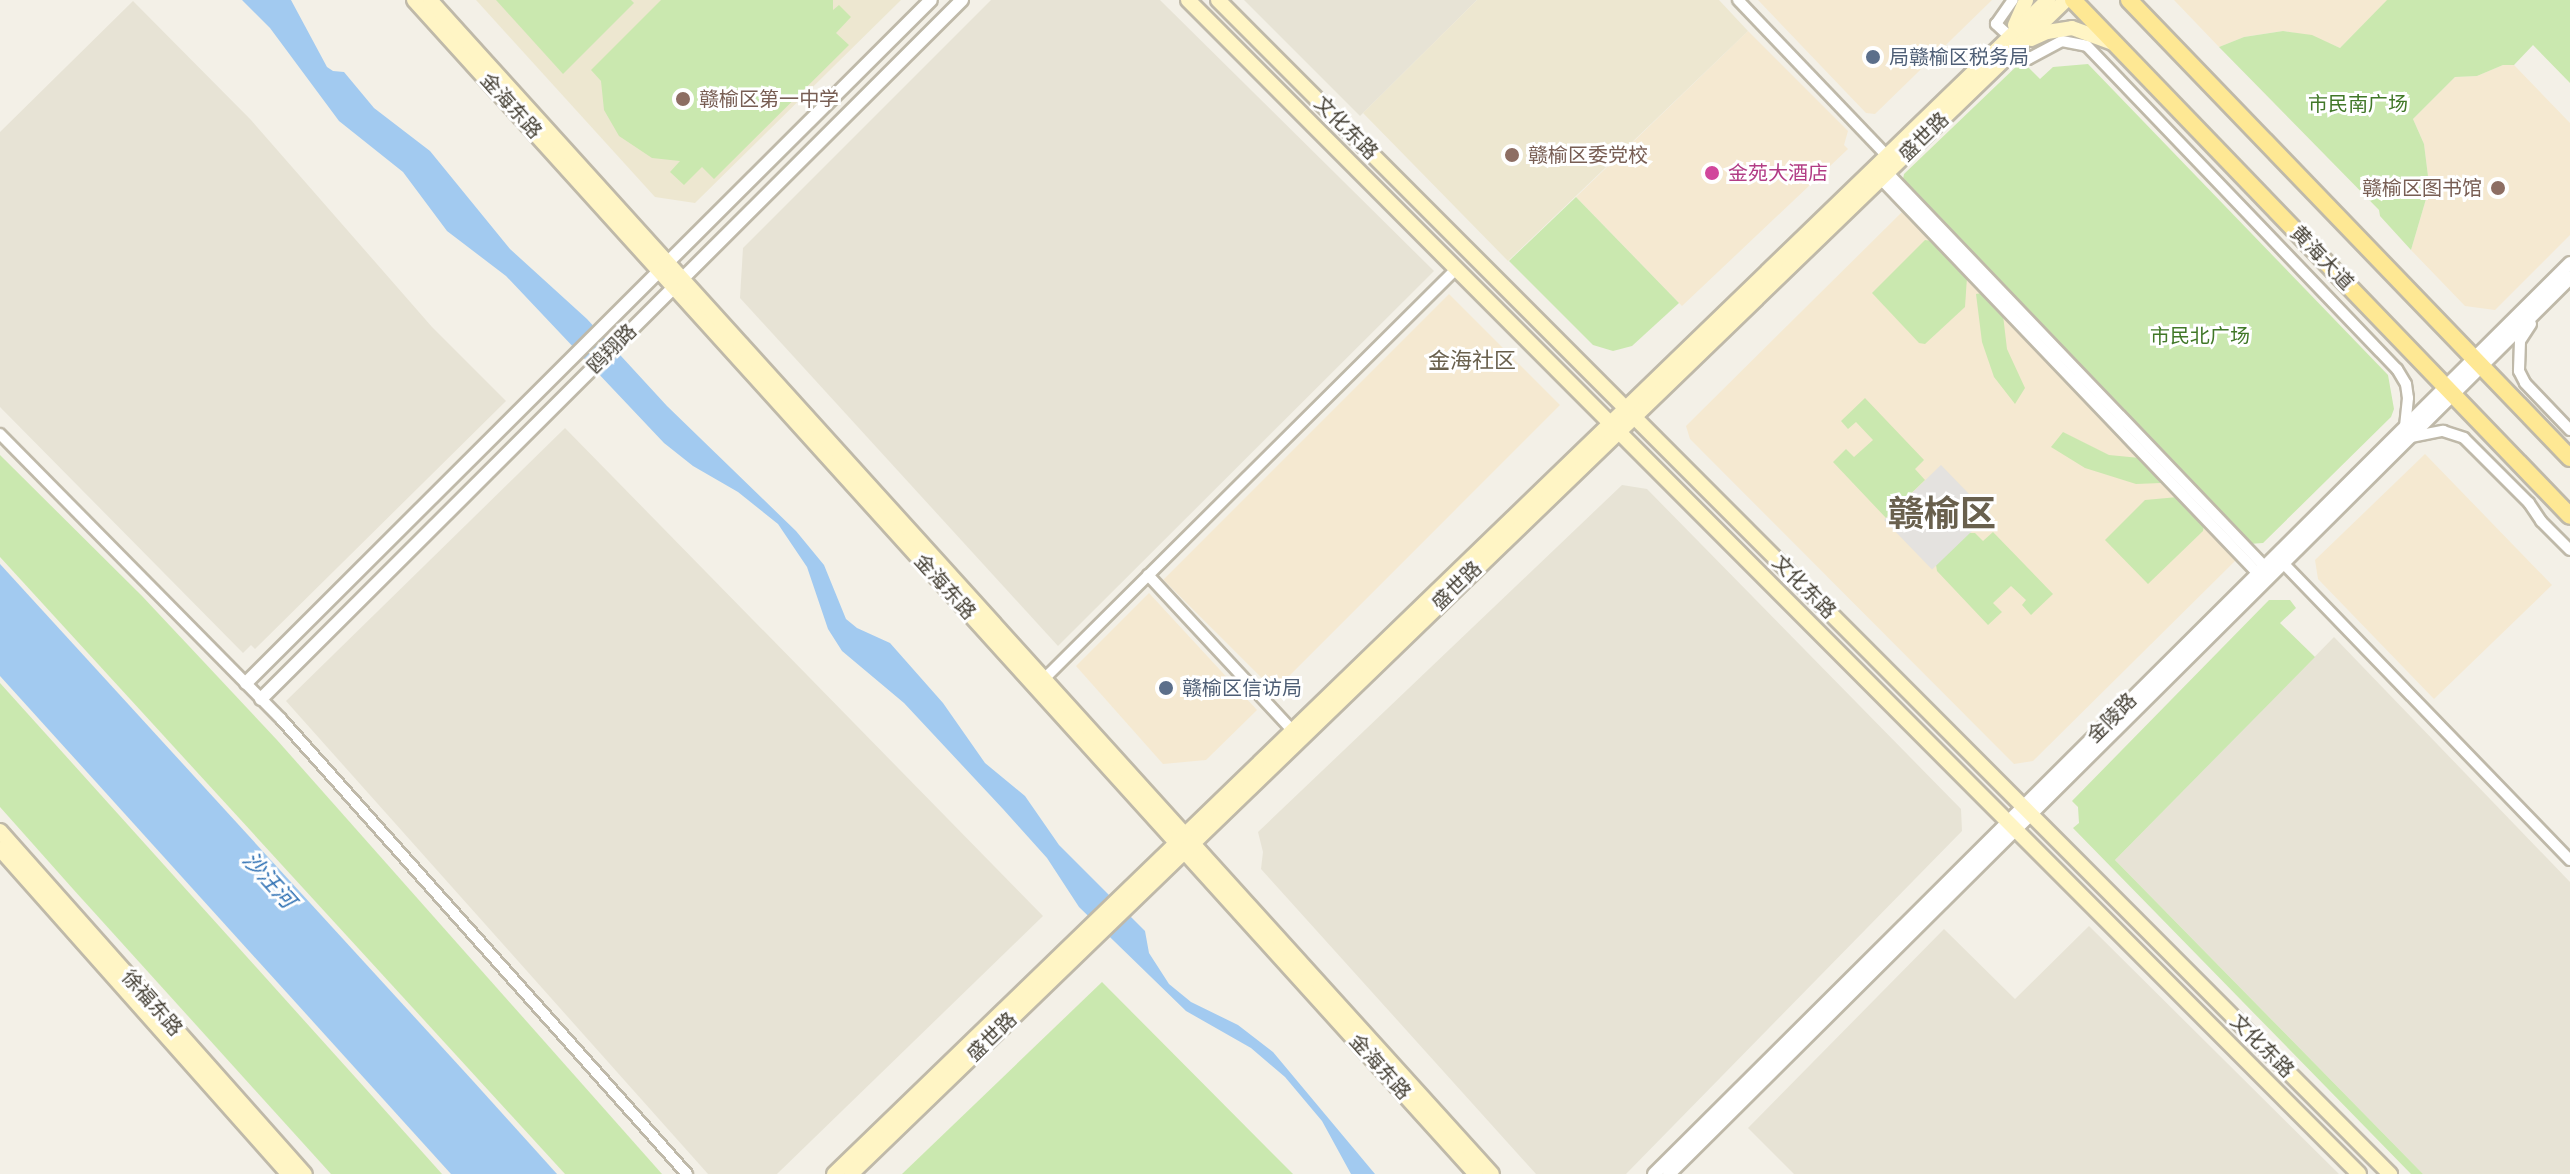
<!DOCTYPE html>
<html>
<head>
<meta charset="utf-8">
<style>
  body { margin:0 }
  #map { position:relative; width:2570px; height:1174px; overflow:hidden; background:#f3f0e7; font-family:Poppins,"Noto Sans SC",sans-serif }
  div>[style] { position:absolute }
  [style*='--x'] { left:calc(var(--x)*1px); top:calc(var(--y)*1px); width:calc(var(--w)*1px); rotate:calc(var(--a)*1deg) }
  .residential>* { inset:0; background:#e7e3d5 }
  .commercial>* { inset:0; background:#f5e9d1; transform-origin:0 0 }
  .education>* { inset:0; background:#ede7d0 }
  .green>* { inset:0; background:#cae8af }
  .parking>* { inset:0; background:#e4e2df; transform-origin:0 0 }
  .water>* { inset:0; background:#a2caf0 }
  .roads { filter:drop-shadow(2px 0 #bfb9a9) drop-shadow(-2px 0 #bfb9a9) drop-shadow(0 2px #bfb9a9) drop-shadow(0 -2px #bfb9a9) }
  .minor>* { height:10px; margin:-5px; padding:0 5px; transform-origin:5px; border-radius:5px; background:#fff }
  .tertiary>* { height:12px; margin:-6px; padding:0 6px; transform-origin:6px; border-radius:6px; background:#fff }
  .secondary>* { height:14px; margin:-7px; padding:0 7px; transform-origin:7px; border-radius:7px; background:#fff5c5 }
  .primary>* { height:16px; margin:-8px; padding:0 8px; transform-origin:8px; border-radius:8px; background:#fee894 }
  .dots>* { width:22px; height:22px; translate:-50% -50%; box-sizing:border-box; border:4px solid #fff; border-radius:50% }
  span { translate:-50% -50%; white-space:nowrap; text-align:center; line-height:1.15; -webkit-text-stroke:6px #fff; paint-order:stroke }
  .service-label { font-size:20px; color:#4e5e75 }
  .left { translate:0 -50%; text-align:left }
  .education-label { font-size:20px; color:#785e54 }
  .right { translate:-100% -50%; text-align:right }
  .park-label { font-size:20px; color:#417828 }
  .street-label { font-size:20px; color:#464136 }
  .hotel-label { font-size:20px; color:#b23c85 }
  .neighbourhood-label { font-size:22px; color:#69604d }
  .water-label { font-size:22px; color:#2e70b3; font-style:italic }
  .town-label { font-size:36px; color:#69604d; font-weight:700 }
</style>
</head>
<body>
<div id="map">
  <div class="residential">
    <div style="clip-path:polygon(991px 0,1160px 0,1434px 271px,1058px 646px,740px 298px,743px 248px)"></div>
    <div style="clip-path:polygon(1244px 0,1477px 0,1360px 116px)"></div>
    <div style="clip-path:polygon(133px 1px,251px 120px,432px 327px,506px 401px,255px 649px,251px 645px,243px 653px,0 407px,0 132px)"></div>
    <div style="clip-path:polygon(565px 428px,1043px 916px,777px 1174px,708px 1174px,286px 701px)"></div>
    <div style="clip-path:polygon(1622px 485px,1647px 489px,1961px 809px,1962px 831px,1626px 1174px,1536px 1174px,1261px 869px,1263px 852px,1258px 832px)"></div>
    <div style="clip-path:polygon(2334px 637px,2570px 882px,2570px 1174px,2423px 1174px,2115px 860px)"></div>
    <div style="clip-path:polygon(2089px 926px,2339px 1174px,1794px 1174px,1748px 1128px,1944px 929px,2015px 999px)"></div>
  </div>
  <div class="commercial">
    <div style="clip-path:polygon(1758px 0,1992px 0,1875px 114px,1866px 113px)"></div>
    <div style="clip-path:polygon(2174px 0,2387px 0,2387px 1px,2340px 48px,2312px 36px,2283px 31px,2244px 37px,2219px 47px)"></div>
    <div style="clip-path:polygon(1748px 31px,1848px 131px,1844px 145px,1848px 149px,1682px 306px,1576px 197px)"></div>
    <div style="clip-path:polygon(2503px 65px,2514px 65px,2570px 123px,2570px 235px,2495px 310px,2465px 306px,2411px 250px,2426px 199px,2428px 176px,2424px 144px,2413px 119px,2455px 77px,2477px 76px)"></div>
    <div style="clip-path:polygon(1902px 212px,2237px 559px,2033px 761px,2014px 764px,1690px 439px,1686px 426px)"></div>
    <div style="left:1449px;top:294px;width:157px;height:404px;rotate:45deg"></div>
    <div style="clip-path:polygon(2425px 454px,2552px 585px,2434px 699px,2318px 579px,2315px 560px)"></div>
    <div style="clip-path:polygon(1149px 593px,1257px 710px,1206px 760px,1163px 764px,1076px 666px)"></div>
  </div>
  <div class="education">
    <div style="clip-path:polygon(476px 0,901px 0,695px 203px,655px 197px)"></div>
    <div style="clip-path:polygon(1477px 0,1719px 0,1748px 31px,1508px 261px,1363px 113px)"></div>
  </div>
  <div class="green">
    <div style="clip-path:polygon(496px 0,631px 0,634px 3px,563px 74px)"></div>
    <div style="clip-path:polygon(661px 0,833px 0,833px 10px,839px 5px,851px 17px,836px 33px,849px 45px,714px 179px,702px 167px,684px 185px,670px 172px,680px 161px,652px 158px,619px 136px,604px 110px,601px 81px,591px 70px)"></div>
    <div style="clip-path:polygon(2387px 0,2570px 0,2570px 83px,2533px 45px,2514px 65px,2503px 65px,2477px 76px,2455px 77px,2413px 119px,2424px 144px,2428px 176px,2426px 199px,2411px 250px,2380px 216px,2379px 210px,2219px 47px,2244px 37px,2283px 31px,2312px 35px,2340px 48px)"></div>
    <div style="clip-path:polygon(2022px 61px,2040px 79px,2053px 67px,2088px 64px,2388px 375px,2394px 409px,2391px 417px,2263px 543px,2249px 544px,1902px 183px,1904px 174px)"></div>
    <div style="clip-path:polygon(1576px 197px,1679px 303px,1632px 346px,1613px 351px,1593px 345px,1509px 261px)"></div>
    <div style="clip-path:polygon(1925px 240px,1932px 241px,1967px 277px,1965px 307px,1925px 344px,1919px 343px,1872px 293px)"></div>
    <div style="clip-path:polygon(1982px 293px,2003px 315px,2007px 349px,2025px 388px,2015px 404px,1994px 377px,1982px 342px,1976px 294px)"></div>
    <div style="clip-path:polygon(1865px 398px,1924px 460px,1915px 469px,1925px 480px,1886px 518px,1833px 462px,1846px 449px,1854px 457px,1873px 440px,1856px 422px,1848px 429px,1841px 421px)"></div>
    <div style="clip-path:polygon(2063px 432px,2109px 455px,2140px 458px,2161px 483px,2136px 484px,2085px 468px,2051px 447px)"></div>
    <div style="clip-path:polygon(0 455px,142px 596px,277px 740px,662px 1174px,565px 1174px,0 557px)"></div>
    <div style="clip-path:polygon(2178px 497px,2204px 525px,2203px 531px,2148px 584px,2105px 540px,2145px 500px)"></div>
    <div style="clip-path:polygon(1993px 532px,2053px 594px,2031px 615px,2022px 605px,2026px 600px,2011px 586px,1993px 603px,2002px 612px,1988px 625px,1937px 571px,1936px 565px,1969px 533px,1975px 533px,1983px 541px)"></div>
    <div style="clip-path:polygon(2269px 600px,2290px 600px,2296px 608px,2280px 623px,2315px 657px,2115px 860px,2423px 1174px,2411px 1174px,2073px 828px,2079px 823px,2078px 807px,2072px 801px)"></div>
    <div style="clip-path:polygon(0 683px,365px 1088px,442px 1174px,331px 1174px,73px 889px,0 807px)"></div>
    <div style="clip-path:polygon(1102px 982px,1293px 1174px,902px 1174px)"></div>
  </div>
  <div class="parking">
    <div style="left:1941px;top:465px;width:69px;height:79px;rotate:46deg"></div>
  </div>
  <div class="water">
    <div style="clip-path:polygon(242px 0,291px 0,327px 67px,333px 71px,344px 72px,374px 108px,430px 151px,510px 249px,587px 319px,667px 406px,796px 531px,824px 565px,846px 619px,857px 628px,890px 643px,943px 703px,985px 763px,1025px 796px,1059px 845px,1145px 931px,1149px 953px,1169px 984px,1191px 1002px,1238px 1025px,1273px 1052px,1375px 1174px,1351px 1174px,1322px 1121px,1285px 1077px,1251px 1048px,1186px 1011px,1079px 907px,1047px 858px,1003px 809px,904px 703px,842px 651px,828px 629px,807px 567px,778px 524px,738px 492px,693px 466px,664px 443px,506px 276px,447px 231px,403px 172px,339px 121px,270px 28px)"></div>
    <div style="clip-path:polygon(0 564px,473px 1081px,557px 1174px,451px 1174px,0 676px)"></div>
  </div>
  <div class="roads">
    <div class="minor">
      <div style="--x:1738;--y:0;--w:216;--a:46.3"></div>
      <div style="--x:2009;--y:36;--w:18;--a:-137"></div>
      <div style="--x:1996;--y:24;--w:29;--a:-55"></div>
      <div style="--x:2016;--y:47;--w:17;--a:45"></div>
      <div style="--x:2028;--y:59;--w:38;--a:-28"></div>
      <div style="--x:2062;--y:41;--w:25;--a:11"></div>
      <div style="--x:2087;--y:46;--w:448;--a:46.2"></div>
      <div style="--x:2397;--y:369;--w:17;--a:59"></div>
      <div style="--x:2406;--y:384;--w:14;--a:82"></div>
      <div style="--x:2408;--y:398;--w:29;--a:96"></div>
      <div style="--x:1883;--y:168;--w:557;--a:46.24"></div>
      <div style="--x:1876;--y:174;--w:560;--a:46.3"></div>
      <div style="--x:2531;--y:324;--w:20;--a:123"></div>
      <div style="--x:2520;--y:341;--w:30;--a:92"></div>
      <div style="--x:2519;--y:371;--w:13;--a:63"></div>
      <div style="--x:2525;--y:383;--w:65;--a:46.2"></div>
      <div style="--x:0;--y:434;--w:400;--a:45.4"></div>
      <div style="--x:281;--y:719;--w:610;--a:48.26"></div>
      <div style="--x:2411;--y:437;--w:33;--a:-11"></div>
      <div style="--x:2443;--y:431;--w:22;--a:18"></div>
      <div style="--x:2464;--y:438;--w:92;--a:45"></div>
      <div style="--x:2529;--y:503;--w:22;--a:56"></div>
      <div style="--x:2541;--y:521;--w:41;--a:45"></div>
      <div style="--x:2283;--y:563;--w:413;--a:46"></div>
      <div style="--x:1148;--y:575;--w:212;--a:47.1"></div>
      <div style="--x:1044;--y:679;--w:581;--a:-44.86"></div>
    </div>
    <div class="tertiary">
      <div style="--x:246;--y:683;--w:967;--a:-44.92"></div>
      <div style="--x:261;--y:699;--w:990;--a:-44.92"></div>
      <div style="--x:1654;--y:1174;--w:1292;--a:-44.84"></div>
      <div style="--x:1669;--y:1174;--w:1271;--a:-44.84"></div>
    </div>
    <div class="secondary">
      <div style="--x:414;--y:0;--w:1583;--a:47.87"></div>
      <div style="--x:430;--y:0;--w:1583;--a:47.87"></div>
      <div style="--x:1188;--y:0;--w:1658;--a:45.07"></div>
      <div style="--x:1218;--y:0;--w:1659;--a:45.05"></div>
      <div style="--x:2015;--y:25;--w:27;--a:-66"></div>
      <div style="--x:2031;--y:39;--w:17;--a:-24"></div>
      <div style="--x:2047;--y:32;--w:25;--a:-9"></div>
      <div style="--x:2072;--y:28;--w:44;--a:20.1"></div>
      <div style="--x:0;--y:831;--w:459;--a:48.4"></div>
      <div style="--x:0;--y:849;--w:435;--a:48.4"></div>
      <div style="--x:834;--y:1174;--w:1689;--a:-44.04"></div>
      <div style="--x:851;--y:1174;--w:1690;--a:-44.02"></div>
    </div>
    <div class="primary">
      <div style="--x:2073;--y:0;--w:716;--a:46.07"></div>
      <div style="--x:2129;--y:0;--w:636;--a:46.08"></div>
    </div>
  </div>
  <div class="dots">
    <div style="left:1873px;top:57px;background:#5c6f8a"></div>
    <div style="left:683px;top:99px;background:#8d6e63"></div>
    <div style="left:1512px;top:155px;background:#8d6e63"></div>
    <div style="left:1712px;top:173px;background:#d1479c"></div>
    <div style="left:2498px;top:188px;background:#8d6e63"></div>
    <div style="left:1166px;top:688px;background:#5c6f8a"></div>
  </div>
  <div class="service-label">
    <span class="left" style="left:1889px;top:57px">局赣榆区税务局</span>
    <span class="left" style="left:1182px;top:688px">赣榆区信访局</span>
  </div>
  <div class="education-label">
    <span class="left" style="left:699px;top:99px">赣榆区第一中学</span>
    <span class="left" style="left:1528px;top:155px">赣榆区委党校</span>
    <span class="right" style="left:2482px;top:188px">赣榆区图书馆</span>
  </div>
  <div class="park-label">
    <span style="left:2358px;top:104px">市民南广场</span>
    <span style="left:2200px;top:336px">市民北广场</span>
  </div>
  <div class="street-label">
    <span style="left:511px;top:106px;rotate:48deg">金海东路</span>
    <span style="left:1346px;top:128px;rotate:45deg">文化东路</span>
    <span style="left:1924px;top:137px;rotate:-44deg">盛世路</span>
    <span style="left:2322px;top:258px;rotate:46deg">黄海大道</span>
    <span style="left:612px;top:349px;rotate:-45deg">鸥翔路</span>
    <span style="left:1457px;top:586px;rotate:-44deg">盛世路</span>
    <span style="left:945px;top:587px;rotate:48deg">金海东路</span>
    <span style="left:1804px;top:587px;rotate:45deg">文化东路</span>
    <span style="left:2112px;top:718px;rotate:-45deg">金陵路</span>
    <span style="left:152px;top:1003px;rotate:49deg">徐福东路</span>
    <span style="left:992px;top:1037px;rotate:-44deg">盛世路</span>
    <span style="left:2262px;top:1046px;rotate:45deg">文化东路</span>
    <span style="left:1380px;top:1067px;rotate:48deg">金海东路</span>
  </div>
  <div class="hotel-label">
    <span class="left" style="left:1728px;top:173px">金苑大酒店</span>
  </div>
  <div class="neighbourhood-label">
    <span style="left:1472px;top:361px">金海社区</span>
  </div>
  <div class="water-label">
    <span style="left:269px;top:880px;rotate:48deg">沙汪河</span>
  </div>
  <div class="town-label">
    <span style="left:1942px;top:514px">赣榆区</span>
  </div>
</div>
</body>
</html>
